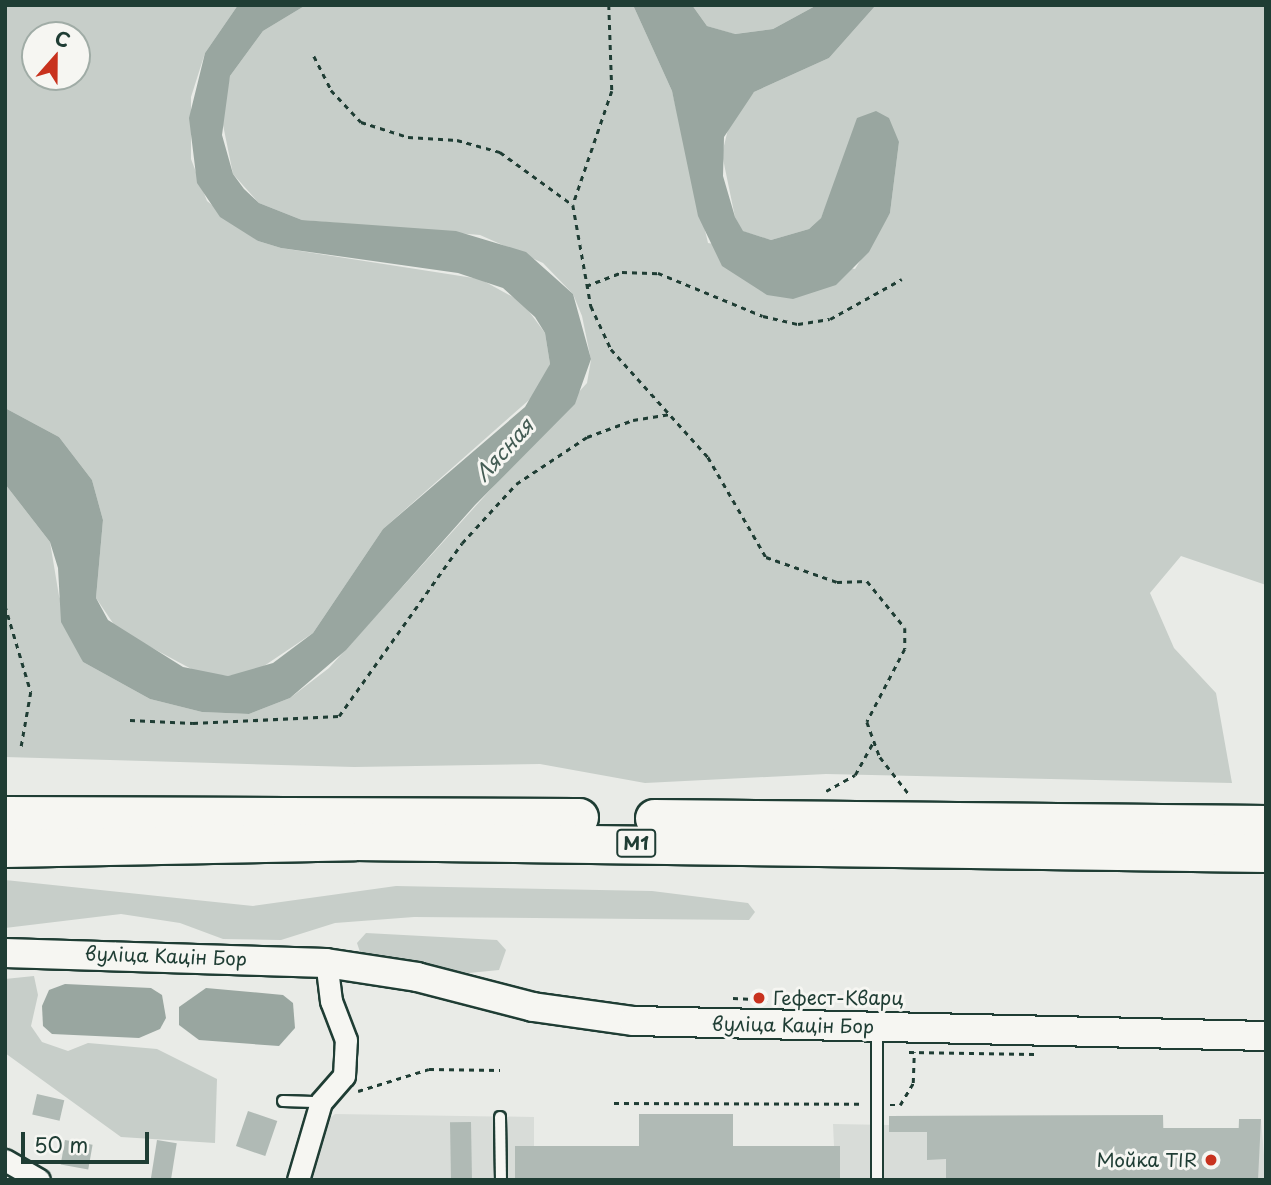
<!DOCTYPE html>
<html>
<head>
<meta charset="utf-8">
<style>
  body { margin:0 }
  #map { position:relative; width:1271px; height:1185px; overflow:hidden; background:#e9ebe7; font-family:"Playpen Sans",sans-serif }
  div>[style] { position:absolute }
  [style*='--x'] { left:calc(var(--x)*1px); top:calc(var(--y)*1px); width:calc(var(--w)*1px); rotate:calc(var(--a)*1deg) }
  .built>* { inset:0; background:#d8dcd8 }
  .green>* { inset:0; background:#c7cec9 }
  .water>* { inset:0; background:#99a6a0 }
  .building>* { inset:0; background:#b0bab5; transform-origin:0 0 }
  .path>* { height:2.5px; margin-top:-1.25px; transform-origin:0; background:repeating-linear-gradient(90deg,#1f3d34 0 5px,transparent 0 10px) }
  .roads { filter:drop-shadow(2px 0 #1f3d34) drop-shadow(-2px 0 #1f3d34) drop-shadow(0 2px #1f3d34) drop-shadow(0 -2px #1f3d34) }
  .lane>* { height:10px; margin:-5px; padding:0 5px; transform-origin:5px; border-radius:5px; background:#f6f6f2 }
  .street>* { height:21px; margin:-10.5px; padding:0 10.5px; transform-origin:10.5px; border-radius:10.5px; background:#f6f6f2 }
  .secondary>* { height:28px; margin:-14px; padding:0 14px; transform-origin:14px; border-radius:14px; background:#f6f6f2 }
  .highway>* { height:37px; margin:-18.5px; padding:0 18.5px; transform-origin:18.5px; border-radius:18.5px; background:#f6f6f2 }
  .dots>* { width:19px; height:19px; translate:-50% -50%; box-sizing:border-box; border:4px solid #f6f6f2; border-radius:50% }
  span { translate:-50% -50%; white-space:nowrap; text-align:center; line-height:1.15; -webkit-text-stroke:6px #f6f6f2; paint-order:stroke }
  .shield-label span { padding:2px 5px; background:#f6f6f2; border:2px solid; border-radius:5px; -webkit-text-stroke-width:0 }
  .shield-label { font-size:18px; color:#1f3d34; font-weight:700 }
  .street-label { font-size:19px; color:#1f3d34 }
  .poi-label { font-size:19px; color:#1f3d34 }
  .left { translate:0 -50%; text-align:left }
  .right { translate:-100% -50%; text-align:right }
  .water-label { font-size:21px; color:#445c54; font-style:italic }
  .frame { position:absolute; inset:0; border:7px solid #1f3d34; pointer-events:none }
  .north { position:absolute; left:21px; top:21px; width:70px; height:70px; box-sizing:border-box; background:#f6f6f2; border:2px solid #a0aca6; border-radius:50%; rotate:21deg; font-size:19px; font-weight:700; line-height:28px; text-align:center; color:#1f3d34 }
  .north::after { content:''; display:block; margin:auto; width:24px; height:32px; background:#c8321e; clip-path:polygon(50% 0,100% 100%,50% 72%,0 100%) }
  .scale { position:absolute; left:21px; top:1132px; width:128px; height:32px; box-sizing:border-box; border:4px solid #1f3d34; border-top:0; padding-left:9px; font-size:21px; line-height:24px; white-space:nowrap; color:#1f3d34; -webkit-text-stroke:5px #f6f6f2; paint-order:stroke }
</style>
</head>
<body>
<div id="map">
  <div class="built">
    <div style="clip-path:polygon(335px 1114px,534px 1117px,534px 1146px,834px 1146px,833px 1124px,889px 1125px,889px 1116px,1163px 1115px,1164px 1128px,1238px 1128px,1239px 1119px,1261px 1119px,1266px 1180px,309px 1180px,326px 1121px)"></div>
  </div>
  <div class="green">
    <div style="clip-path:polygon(evenodd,5px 5px,238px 5px,205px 53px,191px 97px,191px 159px,207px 201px,258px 241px,281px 248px,480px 279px,522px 302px,545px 333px,550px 364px,537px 393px,383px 529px,313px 633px,258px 670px,228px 676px,197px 672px,117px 629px,96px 598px,103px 520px,92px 480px,59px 437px,5px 408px,5px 5px,35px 35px,77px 35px,77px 77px,35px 77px,35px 35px)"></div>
    <div style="clip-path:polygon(306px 5px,633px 5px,672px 91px,708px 243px,855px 269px,890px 213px,899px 142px,845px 158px,821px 218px,809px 229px,771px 240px,742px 231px,735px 217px,722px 154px,730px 121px,754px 92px,829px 58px,876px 5px,1266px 5px,1266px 585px,1181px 556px,1150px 593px,1174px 648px,1216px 693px,1232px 783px,826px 774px,645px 783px,540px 764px,354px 767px,5px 757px,5px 484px,50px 542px,59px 596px,83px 662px,150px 699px,202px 712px,249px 714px,290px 698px,329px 668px,587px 383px,591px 360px,582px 316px,573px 294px,543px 263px,480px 235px,302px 220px,259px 203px,233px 174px,221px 115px,230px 76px,263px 31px)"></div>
    <div style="clip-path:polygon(692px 5px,817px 5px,773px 29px,734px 34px,707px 26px)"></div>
    <div style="clip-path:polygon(5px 880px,253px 906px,396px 886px,652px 891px,748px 903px,755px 912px,749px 920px,414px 917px,335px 923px,281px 940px,223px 939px,180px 923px,121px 914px,5px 928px)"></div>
    <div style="clip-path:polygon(366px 933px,497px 940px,506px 950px,499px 970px,469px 973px,360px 952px,357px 943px)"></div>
    <div style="clip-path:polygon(34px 976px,38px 995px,31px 1026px,42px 1042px,68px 1051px,88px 1043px,157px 1049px,217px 1079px,215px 1143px,121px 1137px,5px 1053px,5px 979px)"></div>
  </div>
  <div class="water">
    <div style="clip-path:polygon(238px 5px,306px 5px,263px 31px,230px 76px,222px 135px,233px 174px,244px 189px,259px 203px,302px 220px,456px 231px,526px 252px,573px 294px,591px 359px,575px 404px,475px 505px,346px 650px,290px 698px,249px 714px,202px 712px,150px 699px,83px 662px,61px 622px,58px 568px,50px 542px,5px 484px,5px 408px,59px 437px,92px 480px,103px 520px,96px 598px,108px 620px,183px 667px,228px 676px,273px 663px,313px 633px,383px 529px,525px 407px,550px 364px,545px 333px,535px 317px,503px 288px,458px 273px,281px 248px,258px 241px,220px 217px,197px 183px,189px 118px,205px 53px)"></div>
    <div style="clip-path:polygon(633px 5px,692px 5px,707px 26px,735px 34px,773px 29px,817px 5px,876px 5px,829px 58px,754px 92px,724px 137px,723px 176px,735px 217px,743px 231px,771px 240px,809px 229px,821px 218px,857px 118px,876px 111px,889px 118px,899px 142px,890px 213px,869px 252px,836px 285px,793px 299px,767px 295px,722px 266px,698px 216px,672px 91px)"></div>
    <div style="clip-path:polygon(65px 984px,151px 988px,162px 995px,166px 1018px,160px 1029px,139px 1038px,52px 1034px,43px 1026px,42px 1006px,49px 990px)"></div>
    <div style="clip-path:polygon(206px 988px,283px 995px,293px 1003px,295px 1028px,279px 1046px,199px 1040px,179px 1025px,179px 1007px)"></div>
  </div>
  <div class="building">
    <div style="left:37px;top:1094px;width:28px;height:21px;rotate:13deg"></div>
    <div style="left:248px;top:1111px;width:31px;height:37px;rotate:19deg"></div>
    <div style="clip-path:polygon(639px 1114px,733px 1114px,733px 1146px,840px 1146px,840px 1180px,515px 1180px,515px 1146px,639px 1146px)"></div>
    <div style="clip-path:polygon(1163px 1115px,1163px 1128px,1239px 1128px,1239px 1119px,1261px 1119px,1258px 1180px,946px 1180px,946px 1159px,927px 1160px,927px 1132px,889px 1132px,889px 1116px)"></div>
    <div style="left:471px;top:1122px;width:58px;height:21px;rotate:89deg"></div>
    <div style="left:65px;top:1140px;width:28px;height:25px;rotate:10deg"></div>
    <div style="left:157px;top:1140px;width:20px;height:40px;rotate:9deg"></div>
  </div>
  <div class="path">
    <div style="--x:609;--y:5;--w:86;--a:88"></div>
    <div style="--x:612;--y:91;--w:120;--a:108.9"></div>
    <div style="--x:573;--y:205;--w:103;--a:79.9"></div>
    <div style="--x:591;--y:306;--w:47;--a:65.1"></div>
    <div style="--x:611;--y:349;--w:145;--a:48.1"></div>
    <div style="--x:708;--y:457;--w:116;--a:59.9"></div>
    <div style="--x:766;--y:557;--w:75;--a:19.4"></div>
    <div style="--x:837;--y:582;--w:30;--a:-2"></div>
    <div style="--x:867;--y:581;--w:60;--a:51"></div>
    <div style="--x:905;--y:628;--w:21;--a:90"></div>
    <div style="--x:905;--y:649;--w:82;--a:117.5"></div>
    <div style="--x:867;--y:722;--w:37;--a:70"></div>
    <div style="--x:880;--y:757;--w:46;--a:52.1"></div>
    <div style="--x:314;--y:56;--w:38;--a:63"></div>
    <div style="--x:331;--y:90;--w:44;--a:46.8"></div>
    <div style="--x:361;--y:122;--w:49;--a:17.7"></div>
    <div style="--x:408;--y:137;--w:49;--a:3.5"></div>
    <div style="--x:457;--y:140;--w:45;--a:15.6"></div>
    <div style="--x:500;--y:152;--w:90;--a:36"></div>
    <div style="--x:586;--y:286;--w:39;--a:-21"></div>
    <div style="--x:622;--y:272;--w:36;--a:2"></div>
    <div style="--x:658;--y:273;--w:113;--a:22.3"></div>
    <div style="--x:763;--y:316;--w:36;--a:13"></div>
    <div style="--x:798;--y:324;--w:32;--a:-9"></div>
    <div style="--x:830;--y:319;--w:82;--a:-29.1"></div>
    <div style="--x:5;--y:605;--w:91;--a:73.4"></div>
    <div style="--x:31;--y:692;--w:58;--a:100"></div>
    <div style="--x:130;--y:720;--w:63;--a:2.7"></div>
    <div style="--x:193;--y:723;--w:146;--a:-2.7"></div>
    <div style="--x:339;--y:716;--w:212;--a:-54.6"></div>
    <div style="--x:462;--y:543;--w:80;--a:-47.5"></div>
    <div style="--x:516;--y:484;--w:85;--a:-33.5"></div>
    <div style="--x:587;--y:437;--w:49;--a:-20.3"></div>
    <div style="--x:633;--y:420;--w:38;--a:-9"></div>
    <div style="--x:826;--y:791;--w:33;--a:-29"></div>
    <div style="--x:855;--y:775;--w:37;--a:-61"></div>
    <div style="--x:733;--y:998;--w:85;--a:2.7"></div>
    <div style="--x:909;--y:1052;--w:126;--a:0.9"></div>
    <div style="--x:358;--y:1091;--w:74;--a:-17.2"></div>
    <div style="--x:429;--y:1069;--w:71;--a:0.8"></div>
    <div style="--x:614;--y:1103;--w:249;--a:0.2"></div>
    <div style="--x:890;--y:1105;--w:10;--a:0"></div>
    <div style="--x:900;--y:1105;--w:26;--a:-59"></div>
    <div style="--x:913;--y:1083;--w:31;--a:-88"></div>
  </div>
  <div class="roads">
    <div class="lane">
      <div style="--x:283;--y:1101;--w:38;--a:2"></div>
      <div style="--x:500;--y:1117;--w:63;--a:89.1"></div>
      <div style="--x:877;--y:1180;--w:151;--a:-90"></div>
    </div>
    <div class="street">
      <div style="--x:5;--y:1160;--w:39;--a:30"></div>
      <div style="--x:298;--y:1180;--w:81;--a:-73.6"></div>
      <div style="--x:321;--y:1102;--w:35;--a:-49"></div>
      <div style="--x:344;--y:1076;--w:36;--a:-87"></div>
      <div style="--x:346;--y:1040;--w:42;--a:-111"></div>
      <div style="--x:331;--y:1001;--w:38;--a:-97"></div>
    </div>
    <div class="secondary">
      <div style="--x:5;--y:953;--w:321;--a:1.8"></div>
      <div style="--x:326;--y:963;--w:92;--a:8.7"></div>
      <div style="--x:417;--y:977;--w:120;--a:14.5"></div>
      <div style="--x:533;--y:1007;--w:102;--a:7.9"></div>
      <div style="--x:634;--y:1021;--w:632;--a:1.36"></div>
    </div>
    <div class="highway">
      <div style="--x:5;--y:815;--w:574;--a:0.2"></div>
      <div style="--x:654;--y:818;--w:612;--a:0.56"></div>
      <div style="--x:5;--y:848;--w:350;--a:-1.1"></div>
      <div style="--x:355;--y:841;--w:911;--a:0.75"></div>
    </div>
  </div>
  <div class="dots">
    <div style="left:759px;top:998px;background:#c8321e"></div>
    <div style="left:1211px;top:1160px;background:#c8321e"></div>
  </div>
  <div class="shield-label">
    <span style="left:636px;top:843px">М1</span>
  </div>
  <div class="street-label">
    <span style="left:166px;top:956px;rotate:2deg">вуліца Кацін Бор</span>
    <span style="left:793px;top:1025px;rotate:1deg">вуліца Кацін Бор</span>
  </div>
  <div class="poi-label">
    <span class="left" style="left:773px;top:998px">Гефест-Кварц</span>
    <span class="right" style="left:1197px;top:1160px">Мойка TIR</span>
  </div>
  <div class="water-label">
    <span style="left:503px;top:449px;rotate:-48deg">Лясная</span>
  </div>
  <div class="frame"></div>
  <div class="north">С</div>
  <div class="scale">50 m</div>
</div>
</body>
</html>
